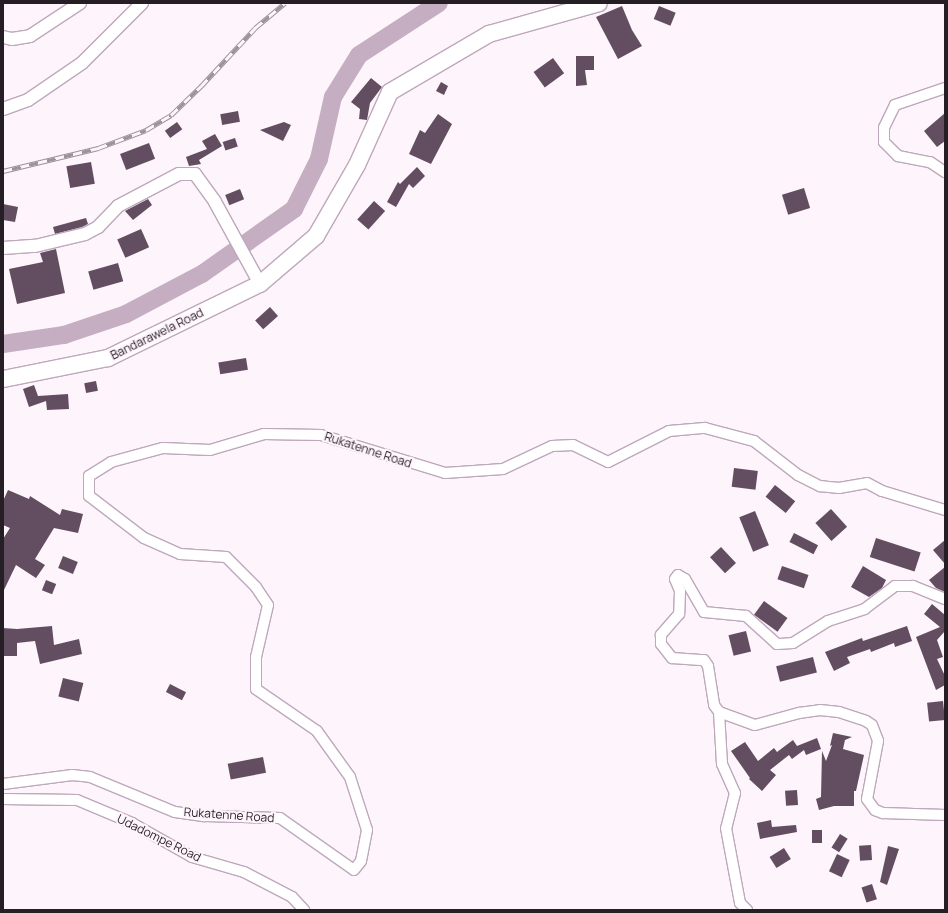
<!DOCTYPE html>
<html>
<head>
<meta charset="utf-8">
<style>
  body { margin:0 }
  #map { position:relative; width:948px; height:913px; overflow:hidden; background:#fdf4fc; font-family:Manrope,sans-serif }
  div>[style] { position:absolute }
  [style*='--x'] { left:calc(var(--x)*1px); top:calc(var(--y)*1px); width:calc(var(--w)*1px); rotate:calc(var(--a)*1deg) }
  .river>* { height:18px; margin:-9px; padding:0 9px; transform-origin:9px; border-radius:9px; background:#c5adc2 }
  .building>* { inset:0; background:#634e61; transform-origin:0 0 }
  .roads { filter:drop-shadow(1px 0 #bea8bb) drop-shadow(-1px 0 #bea8bb) drop-shadow(0 1px #bea8bb) drop-shadow(0 -1px #bea8bb) }
  .minor>* { height:10px; margin:-5px; padding:0 5px; transform-origin:5px; border-radius:5px; background:#fff }
  .tertiary>* { height:12px; margin:-6px; padding:0 6px; transform-origin:6px; border-radius:6px; background:#fff }
  .trunk>* { height:16px; margin:-8px; padding:0 8px; transform-origin:8px; border-radius:8px; background:#fff }
  .rail>* { height:4.5px; margin-top:-2.25px; transform-origin:0; background:repeating-linear-gradient(90deg,#fdf4fc 0 9px,#9b929a 0 18px); box-sizing:border-box; border-block:1px solid #9b929a }
  span { translate:-50% -50%; white-space:nowrap; text-align:center; line-height:1.15; -webkit-text-stroke:4px #fdf4fc; paint-order:stroke }
  .street-label { font-size:12px; color:#261e25 }
  .frame { position:absolute; inset:0; border:4px solid #261e25; pointer-events:none }
</style>
</head>
<body>
<div id="map">
  <div class="river">
    <div style="--x:3;--y:344;--w:62;--a:-8.4"></div>
    <div style="--x:64;--y:335;--w:65;--a:-18.7"></div>
    <div style="--x:126;--y:314;--w:86;--a:-27.8"></div>
    <div style="--x:202;--y:274;--w:113;--a:-35.2"></div>
    <div style="--x:294;--y:209;--w:56;--a:-63.4"></div>
    <div style="--x:319;--y:159;--w:64;--a:-77.3"></div>
    <div style="--x:333;--y:97;--w:49;--a:-58.2"></div>
    <div style="--x:359;--y:55;--w:95;--a:-33"></div>
  </div>
  <div class="building">
    <div style="clip-path:polygon(622px 6px,632px 30px,642px 46px,618px 59px,596px 17px)"></div>
    <div style="left:659px;top:6px;width:18px;height:14px;rotate:22deg"></div>
    <div style="clip-path:polygon(576px 56px,594px 56px,594px 70px,585px 70px,587px 85px,576px 86px)"></div>
    <div style="left:553px;top:58px;width:19px;height:24px;rotate:54deg"></div>
    <div style="clip-path:polygon(371px 78px,382px 87px,370px 103px,367px 120px,359px 119px,360px 109px,351px 102px)"></div>
    <div style="clip-path:polygon(441px 82px,448px 86px,444px 95px,436px 91px)"></div>
    <div style="left:238px;top:111px;width:11px;height:18px;rotate:80deg"></div>
    <div style="clip-path:polygon(945px 113px,945px 141px,937px 147px,924px 131px)"></div>
    <div style="clip-path:polygon(438px 114px,452px 124px,431px 164px,409px 154px,420px 130px,425px 133px)"></div>
    <div style="left:177px;top:122px;width:9px;height:15px;rotate:54deg"></div>
    <div style="clip-path:polygon(284px 122px,291px 125px,283px 141px,260px 130px)"></div>
    <div style="clip-path:polygon(215px 134px,222px 146px,199px 160px,201px 164px,189px 166px,186px 157px,207px 149px,202px 141px)"></div>
    <div style="left:235px;top:138px;width:9px;height:13px;rotate:72deg"></div>
    <div style="left:149px;top:143px;width:17px;height:31px;rotate:69deg"></div>
    <div style="left:91px;top:162px;width:22px;height:25px;rotate:80deg"></div>
    <div style="clip-path:polygon(417px 167px,425px 176px,413px 188px,409px 184px,396px 207px,387px 202px,398px 182px,400px 184px)"></div>
    <div style="left:804px;top:188px;width:21px;height:23px;rotate:73deg"></div>
    <div style="left:240px;top:189px;width:11px;height:16px;rotate:68deg"></div>
    <div style="clip-path:polygon(148px 199px,152px 205px,133px 220px,125px 211px)"></div>
    <div style="left:374px;top:201px;width:15px;height:25px;rotate:42deg"></div>
    <div style="clip-path:polygon(3px 204px,18px 207px,15px 222px,3px 220px)"></div>
    <div style="clip-path:polygon(86px 218px,88px 224px,82px 227px,55px 234px,53px 227px)"></div>
    <div style="left:141px;top:229px;width:20px;height:26px;rotate:66deg"></div>
    <div style="clip-path:polygon(56px 249px,65px 293px,17px 304px,9px 269px,43px 262px,40px 253px)"></div>
    <div style="left:118px;top:263px;width:19px;height:31px;rotate:74deg"></div>
    <div style="left:270px;top:307px;width:12px;height:20px;rotate:48deg"></div>
    <div style="left:246px;top:358px;width:12px;height:28px;rotate:81deg"></div>
    <div style="left:96px;top:381px;width:10px;height:12px;rotate:79deg"></div>
    <div style="clip-path:polygon(34px 385px,38px 396px,68px 394px,69px 409px,47px 410px,46px 401px,29px 407px,23px 389px)"></div>
    <div style="left:734px;top:468px;width:24px;height:19px;rotate:7deg"></div>
    <div style="left:775px;top:485px;width:26px;height:15px;rotate:39deg"></div>
    <div style="clip-path:polygon(8px 490px,29px 499px,30px 496px,60px 515px,62px 509px,83px 514px,78px 533px,54px 528px,35px 559px,45px 565px,36px 578px,16px 565px,3px 592px,3px 539px,10px 528px,3px 525px,3px 501px)"></div>
    <div style="left:831px;top:509px;width:24px;height:21px;rotate:48deg"></div>
    <div style="left:755px;top:511px;width:37px;height:17px;rotate:68deg"></div>
    <div style="left:794px;top:533px;width:27px;height:10px;rotate:27deg"></div>
    <div style="left:876px;top:538px;width:47px;height:20px;rotate:18deg"></div>
    <div style="clip-path:polygon(945px 540px,945px 564px,933px 550px)"></div>
    <div style="left:721px;top:547px;width:22px;height:15px;rotate:47deg"></div>
    <div style="left:63px;top:556px;width:16px;height:13px;rotate:22deg"></div>
    <div style="left:782px;top:566px;width:28px;height:14px;rotate:19deg"></div>
    <div style="clip-path:polygon(863px 566px,886px 580px,882px 588px,869px 597px,851px 587px)"></div>
    <div style="clip-path:polygon(945px 567px,945px 592px,936px 588px,929px 580px)"></div>
    <div style="left:46px;top:580px;width:11px;height:11px;rotate:22deg"></div>
    <div style="left:764px;top:601px;width:29px;height:17px;rotate:36deg"></div>
    <div style="clip-path:polygon(932px 604px,945px 615px,945px 631px,937px 640px,943px 657px,937px 659px,945px 676px,945px 685px,936px 690px,916px 637px,940px 627px,924px 614px)"></div>
    <div style="clip-path:polygon(52px 626px,54px 645px,79px 639px,82px 654px,40px 664px,35px 641px,17px 643px,17px 656px,3px 656px,3px 628px,17px 629px)"></div>
    <div style="clip-path:polygon(907px 626px,912px 641px,895px 647px,894px 643px,871px 652px,870px 649px,847px 657px,850px 663px,834px 671px,825px 652px,862px 638px,863px 641px)"></div>
    <div style="left:746px;top:631px;width:21px;height:18px;rotate:76deg"></div>
    <div style="left:813px;top:657px;width:16px;height:38px;rotate:76deg"></div>
    <div style="left:63px;top:678px;width:21px;height:19px;rotate:14deg"></div>
    <div style="left:170px;top:684px;width:18px;height:9px;rotate:27deg"></div>
    <div style="left:943px;top:701px;width:19px;height:16px;rotate:84deg"></div>
    <div style="clip-path:polygon(833px 733px,852px 737px,845px 740px,843px 749px,864px 755px,856px 791px,854px 791px,854px 806px,834px 806px,819px 810px,816px 799px,821px 797px,822px 751px,826px 761px,832px 745px,830px 746px)"></div>
    <div style="clip-path:polygon(817px 738px,821px 749px,806px 755px,804px 750px,792px 759px,789px 755px,770px 770px,776px 775px,762px 791px,749px 779px,750px 778px,731px 751px,745px 742px,758px 761px,774px 748px,777px 752px,793px 740px,797px 746px)"></div>
    <div style="left:263px;top:757px;width:16px;height:36px;rotate:79deg"></div>
    <div style="left:797px;top:790px;width:15px;height:12px;rotate:86deg"></div>
    <div style="clip-path:polygon(771px 820px,772px 827px,796px 825px,797px 832px,760px 839px,757px 823px)"></div>
    <div style="left:812px;top:830px;width:10px;height:13px"></div>
    <div style="left:840px;top:834px;width:9px;height:16px;rotate:32deg"></div>
    <div style="left:871px;top:845px;width:15px;height:12px;rotate:86deg"></div>
    <div style="clip-path:polygon(888px 846px,899px 849px,887px 885px,880px 882px)"></div>
    <div style="left:784px;top:848px;width:13px;height:17px;rotate:58deg"></div>
    <div style="left:837px;top:854px;width:14px;height:19px;rotate:25deg"></div>
    <div style="left:872px;top:884px;width:16px;height:11px;rotate:72deg"></div>
  </div>
  <div class="roads">
    <div class="minor">
      <div style="--x:945;--y:88;--w:53;--a:161.2"></div>
      <div style="--x:895;--y:105;--w:25;--a:116"></div>
      <div style="--x:884;--y:128;--w:14;--a:90"></div>
      <div style="--x:884;--y:142;--w:20;--a:45"></div>
      <div style="--x:898;--y:156;--w:33;--a:11"></div>
      <div style="--x:930;--y:162;--w:18;--a:34"></div>
      <div style="--x:945;--y:599;--w:35;--a:-158"></div>
      <div style="--x:913;--y:586;--w:18;--a:180"></div>
      <div style="--x:895;--y:586;--w:38;--a:143"></div>
      <div style="--x:865;--y:609;--w:39;--a:162"></div>
      <div style="--x:828;--y:621;--w:41;--a:147.8"></div>
      <div style="--x:793;--y:643;--w:16;--a:176"></div>
      <div style="--x:777;--y:644;--w:42;--a:-137.9"></div>
      <div style="--x:746;--y:616;--w:42;--a:-174.6"></div>
      <div style="--x:704;--y:612;--w:38;--a:-120"></div>
      <div style="--x:685;--y:579;--w:8;--a:-150"></div>
      <div style="--x:678;--y:575;--w:5;--a:127"></div>
      <div style="--x:675;--y:579;--w:13;--a:67"></div>
      <div style="--x:680;--y:591;--w:23;--a:92"></div>
      <div style="--x:679;--y:614;--w:28;--a:131"></div>
      <div style="--x:661;--y:635;--w:9;--a:90"></div>
      <div style="--x:661;--y:644;--w:18;--a:52"></div>
      <div style="--x:672;--y:658;--w:32;--a:4"></div>
      <div style="--x:704;--y:660;--w:7;--a:56"></div>
      <div style="--x:708;--y:666;--w:39;--a:81"></div>
      <div style="--x:714;--y:705;--w:9;--a:54"></div>
      <div style="--x:719;--y:712;--w:38;--a:20"></div>
      <div style="--x:755;--y:725;--w:46;--a:-15.3"></div>
      <div style="--x:799;--y:713;--w:21;--a:-8"></div>
      <div style="--x:820;--y:710;--w:19;--a:6"></div>
      <div style="--x:839;--y:712;--w:28;--a:18"></div>
      <div style="--x:866;--y:721;--w:7;--a:34"></div>
      <div style="--x:872;--y:725;--w:17;--a:69"></div>
      <div style="--x:878;--y:741;--w:59;--a:100.7"></div>
      <div style="--x:867;--y:799;--w:14;--a:54"></div>
      <div style="--x:875;--y:810;--w:9;--a:21"></div>
      <div style="--x:883;--y:813;--w:62;--a:1.8"></div>
      <div style="--x:719;--y:712;--w:52;--a:86.7"></div>
      <div style="--x:722;--y:764;--w:32;--a:66"></div>
      <div style="--x:735;--y:793;--w:36;--a:104"></div>
      <div style="--x:726;--y:828;--w:76;--a:79.4"></div>
      <div style="--x:740;--y:903;--w:10;--a:45"></div>
      <div style="--x:3;--y:784;--w:70;--a:-7.4"></div>
      <div style="--x:72;--y:775;--w:18;--a:6"></div>
      <div style="--x:90;--y:777;--w:92;--a:22.4"></div>
      <div style="--x:175;--y:812;--w:30;--a:8"></div>
      <div style="--x:205;--y:816;--w:75;--a:1.5"></div>
      <div style="--x:280;--y:818;--w:90;--a:35.1"></div>
      <div style="--x:354;--y:870;--w:11;--a:-52"></div>
      <div style="--x:361;--y:861;--w:32;--a:-79"></div>
      <div style="--x:367;--y:830;--w:56;--a:-107.8"></div>
      <div style="--x:350;--y:777;--w:57;--a:-125.7"></div>
      <div style="--x:317;--y:731;--w:74;--a:-145.5"></div>
      <div style="--x:256;--y:689;--w:32;--a:-90"></div>
      <div style="--x:256;--y:657;--w:53;--a:-77"></div>
      <div style="--x:268;--y:605;--w:22;--a:-124"></div>
      <div style="--x:256;--y:587;--w:42;--a:-135"></div>
      <div style="--x:226;--y:557;--w:46;--a:-176.3"></div>
      <div style="--x:180;--y:554;--w:39;--a:-156"></div>
      <div style="--x:144;--y:538;--w:69;--a:-142.6"></div>
      <div style="--x:89;--y:496;--w:20;--a:-90"></div>
      <div style="--x:89;--y:476;--w:26;--a:-32"></div>
      <div style="--x:111;--y:462;--w:54;--a:-15.1"></div>
      <div style="--x:163;--y:448;--w:47;--a:2.4"></div>
      <div style="--x:210;--y:450;--w:56;--a:-16.5"></div>
      <div style="--x:264;--y:434;--w:57;--a:1"></div>
      <div style="--x:321;--y:435;--w:130;--a:17"></div>
      <div style="--x:445;--y:473;--w:58;--a:-3.9"></div>
      <div style="--x:503;--y:469;--w:54;--a:-25.1"></div>
      <div style="--x:552;--y:446;--w:21;--a:-3"></div>
      <div style="--x:573;--y:445;--w:39;--a:26"></div>
      <div style="--x:608;--y:462;--w:68;--a:-26.9"></div>
      <div style="--x:669;--y:431;--w:36;--a:-5"></div>
      <div style="--x:705;--y:428;--w:51;--a:14.9"></div>
      <div style="--x:754;--y:441;--w:56;--a:37.7"></div>
      <div style="--x:798;--y:475;--w:25;--a:27"></div>
      <div style="--x:820;--y:486;--w:19;--a:6"></div>
      <div style="--x:839;--y:488;--w:28;--a:-10"></div>
      <div style="--x:867;--y:483;--w:17;--a:28"></div>
      <div style="--x:882;--y:491;--w:66;--a:16.8"></div>
      <div style="--x:3;--y:799;--w:74;--a:0.8"></div>
      <div style="--x:77;--y:800;--w:60;--a:22.7"></div>
      <div style="--x:132;--y:823;--w:69;--a:29.5"></div>
      <div style="--x:192;--y:857;--w:54;--a:16.1"></div>
      <div style="--x:244;--y:872;--w:54;--a:27.5"></div>
      <div style="--x:292;--y:897;--w:18;--a:47"></div>
    </div>
    <div class="tertiary">
      <div style="--x:3;--y:37;--w:9;--a:13"></div>
      <div style="--x:12;--y:39;--w:18;--a:-9"></div>
      <div style="--x:30;--y:36;--w:60;--a:-33.4"></div>
      <div style="--x:3;--y:109;--w:27;--a:-20"></div>
      <div style="--x:28;--y:100;--w:65;--a:-34.4"></div>
      <div style="--x:82;--y:63;--w:85;--a:-45"></div>
      <div style="--x:3;--y:248;--w:32;--a:-4"></div>
      <div style="--x:35;--y:246;--w:51;--a:-13.5"></div>
      <div style="--x:85;--y:234;--w:15;--a:-28"></div>
      <div style="--x:98;--y:227;--w:29;--a:-46"></div>
      <div style="--x:118;--y:206;--w:69;--a:-27.7"></div>
      <div style="--x:179;--y:174;--w:16;--a:0"></div>
      <div style="--x:195;--y:174;--w:34;--a:54"></div>
      <div style="--x:215;--y:202;--w:94;--a:61.2"></div>
    </div>
    <div class="trunk">
      <div style="--x:3;--y:379;--w:107;--a:-11.3"></div>
      <div style="--x:108;--y:358;--w:169;--a:-26"></div>
      <div style="--x:260;--y:284;--w:74;--a:-40.6"></div>
      <div style="--x:316;--y:236;--w:82;--a:-60"></div>
      <div style="--x:357;--y:165;--w:80;--a:-65.7"></div>
      <div style="--x:390;--y:92;--w:115;--a:-30.4"></div>
      <div style="--x:489;--y:34;--w:114;--a:-15.7"></div>
    </div>
  </div>
  <div class="rail">
    <div style="--x:3;--y:171;--w:98;--a:-13.6"></div>
    <div style="--x:98;--y:148;--w:51;--a:-20.6"></div>
    <div style="--x:146;--y:130;--w:29;--a:-31"></div>
    <div style="--x:171;--y:115;--w:42;--a:-44"></div>
    <div style="--x:201;--y:86;--w:79;--a:-47"></div>
    <div style="--x:255;--y:28;--w:39;--a:-40"></div>
  </div>
  <div class="street-label">
    <span style="left:157px;top:334px;rotate:-26deg">Bandarawela Road</span>
    <span style="left:368px;top:450px;rotate:18deg">Rukatenne Road</span>
    <span style="left:229px;top:815px;rotate:4deg">Rukatenne Road</span>
    <span style="left:159px;top:838px;rotate:26deg">Udadompe Road</span>
  </div>
  <div class="frame"></div>
</div>
</body>
</html>
